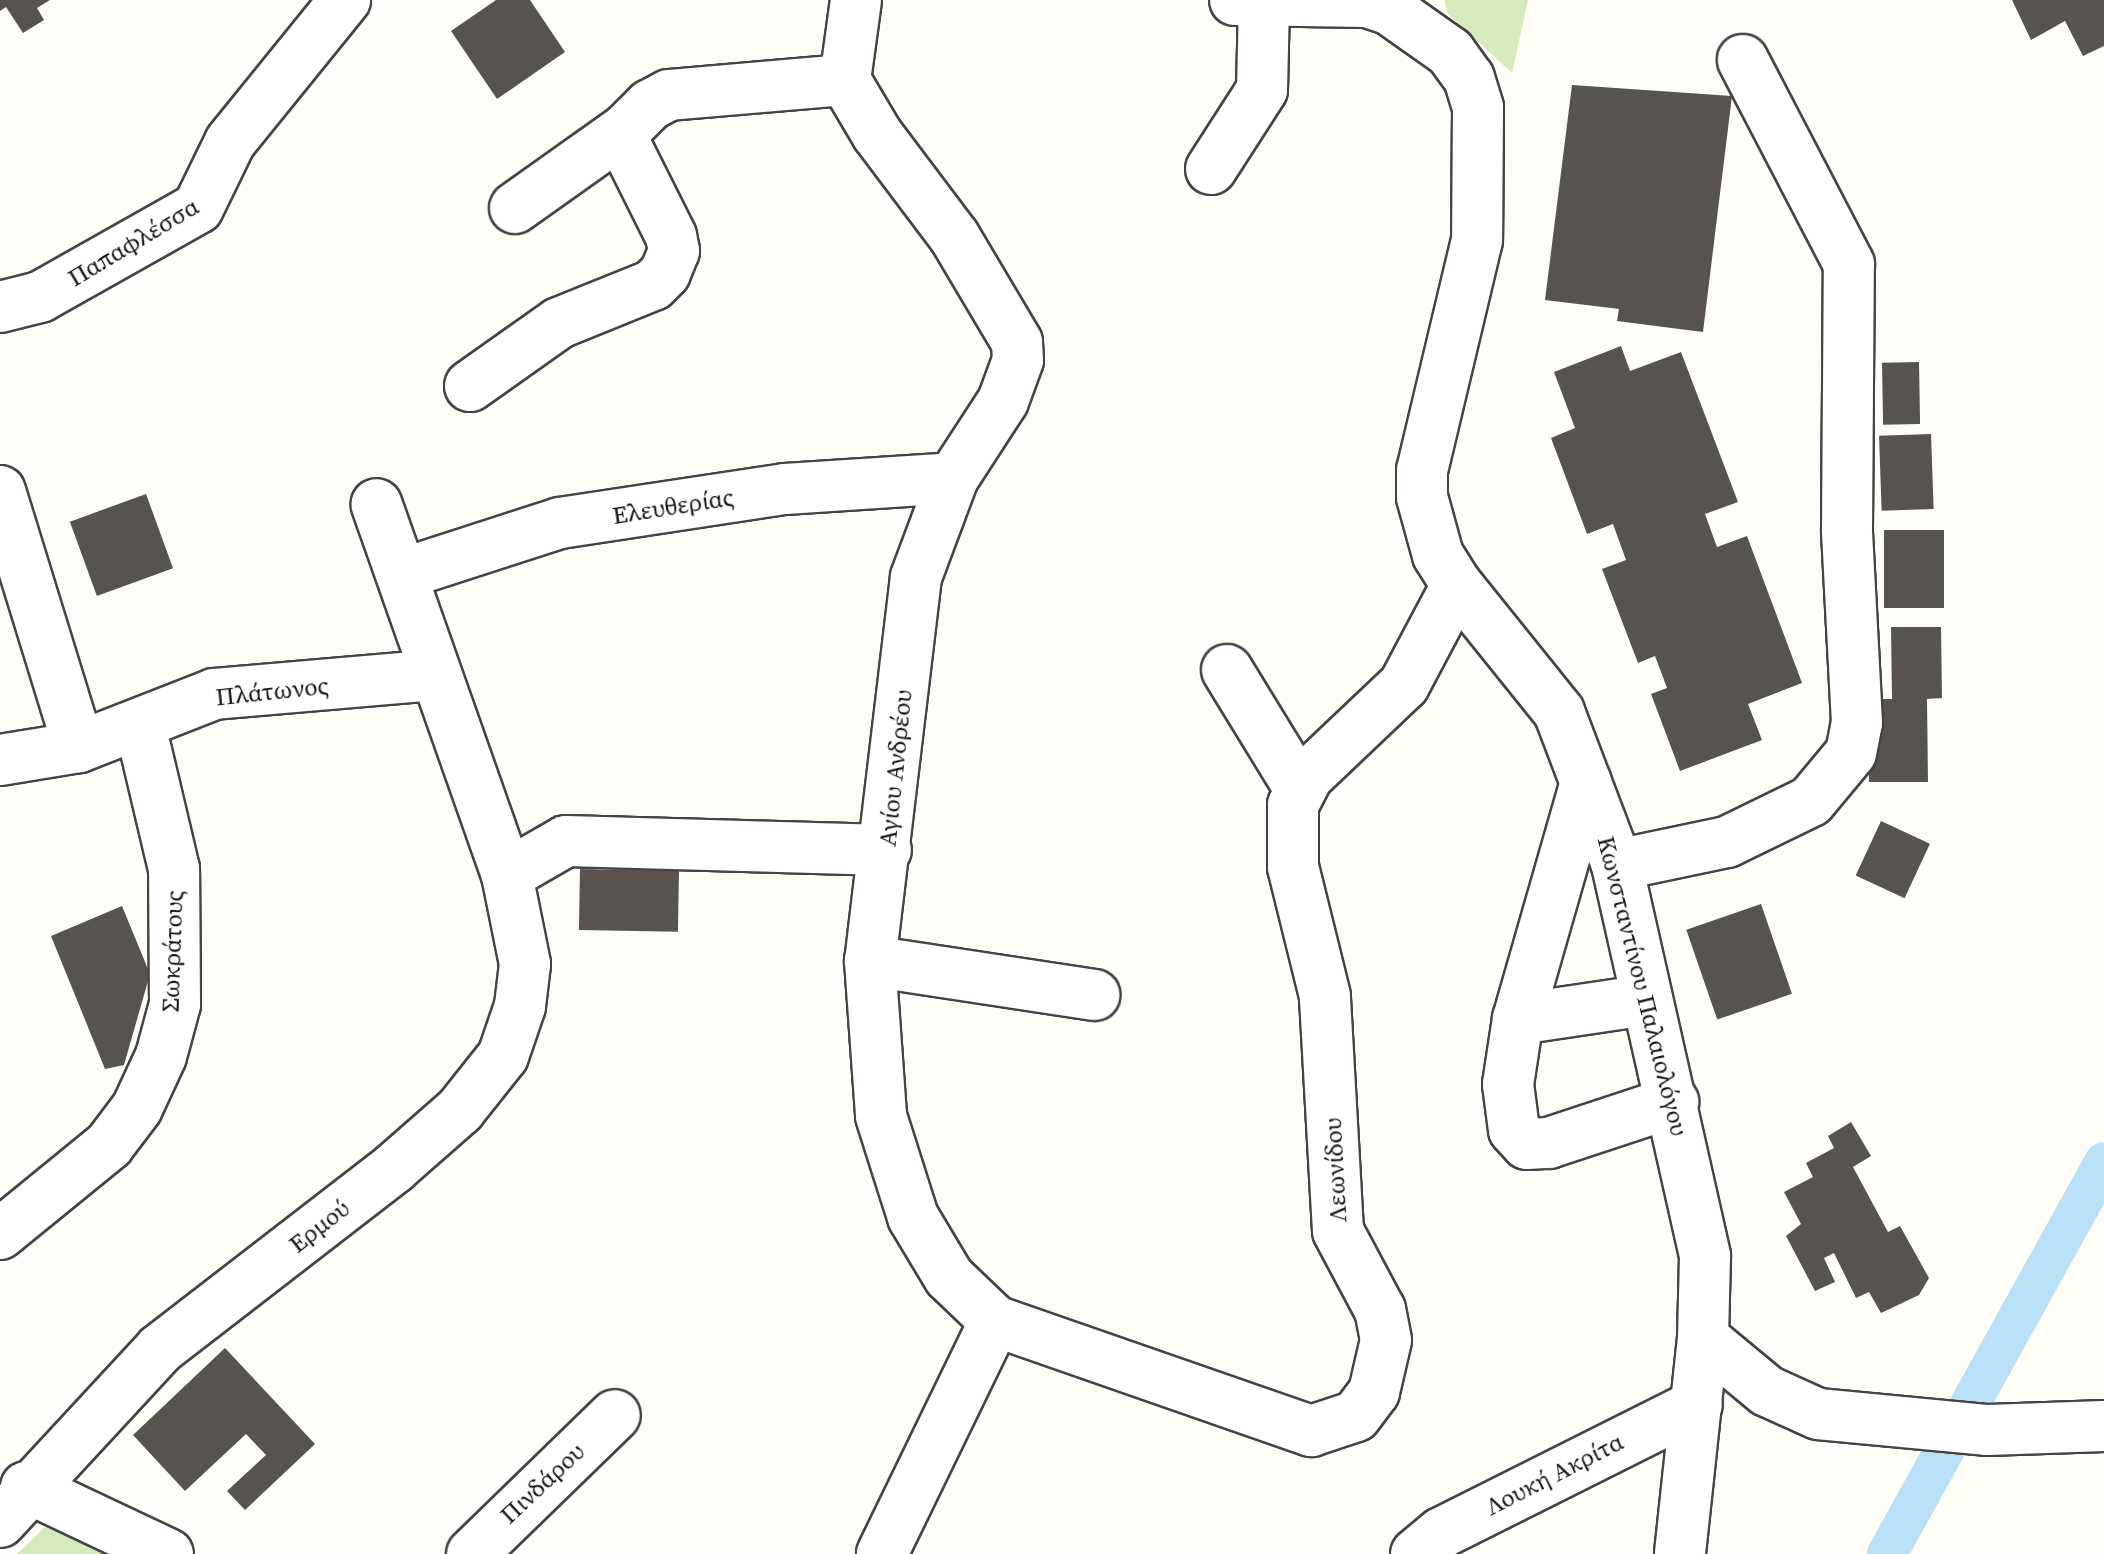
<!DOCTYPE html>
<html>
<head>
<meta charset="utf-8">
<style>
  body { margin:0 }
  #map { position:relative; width:2104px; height:1554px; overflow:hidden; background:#fffdf5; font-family:"Source Serif 4",serif }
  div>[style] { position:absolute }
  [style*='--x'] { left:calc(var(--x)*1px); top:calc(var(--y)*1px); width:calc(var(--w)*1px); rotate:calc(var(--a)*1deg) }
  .green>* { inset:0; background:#d5ebbd }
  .canal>* { height:40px; margin:-20px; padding:0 20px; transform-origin:20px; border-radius:20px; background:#b9e0f7 }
  .building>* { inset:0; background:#5a524d; transform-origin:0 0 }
  .roads { filter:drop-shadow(2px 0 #444) drop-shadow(-2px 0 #444) drop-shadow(0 2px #444) drop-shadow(0 -2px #444) }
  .minor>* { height:50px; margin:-25px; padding:0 25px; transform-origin:25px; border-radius:25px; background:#fff }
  span { translate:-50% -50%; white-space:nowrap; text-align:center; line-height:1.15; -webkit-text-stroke:10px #fff; paint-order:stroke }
  .street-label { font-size:25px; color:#111 }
</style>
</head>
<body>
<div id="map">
  <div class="green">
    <div style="clip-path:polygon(1444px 0,1528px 0,1512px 73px,1448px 14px)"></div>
    <div style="clip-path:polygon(45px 1527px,106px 1554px,17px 1554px)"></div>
  </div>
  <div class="canal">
    <div style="--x:1887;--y:1554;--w:448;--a:-61"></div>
  </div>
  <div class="building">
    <div style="clip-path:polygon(0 0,50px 0,37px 8px,44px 20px,23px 33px,6px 7px,0 11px)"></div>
    <div style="clip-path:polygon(496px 0,530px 0,565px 52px,497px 99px,451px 31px)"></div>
    <div style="clip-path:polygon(2012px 0,2104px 0,2104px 46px,2083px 56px,2065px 21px,2031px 40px)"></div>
    <div style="clip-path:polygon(1572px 85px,1732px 96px,1703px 332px,1617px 321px,1619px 309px,1545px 300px)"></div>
    <div style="clip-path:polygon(1621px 346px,1630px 371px,1681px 352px,1738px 502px,1705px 514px,1717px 547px,1747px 536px,1802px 683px,1748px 704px,1762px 740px,1680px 771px,1651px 694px,1667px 688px,1655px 656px,1638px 663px,1602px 569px,1626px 560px,1613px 524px,1587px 534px,1551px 438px,1575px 428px,1554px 372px)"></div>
    <div style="left:1919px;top:362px;width:62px;height:37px;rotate:89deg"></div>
    <div style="left:1931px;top:434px;width:75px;height:52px;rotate:88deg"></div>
    <div style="left:146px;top:494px;width:79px;height:81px;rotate:70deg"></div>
    <div style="left:1884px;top:530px;width:60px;height:78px"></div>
    <div style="clip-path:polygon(1891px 627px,1941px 627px,1942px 698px,1927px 699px,1928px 782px,1869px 782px,1868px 699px,1892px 699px)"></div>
    <div style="left:1881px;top:821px;width:54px;height:60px;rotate:25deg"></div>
    <div style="left:580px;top:869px;width:99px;height:61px;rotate:1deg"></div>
    <div style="left:1761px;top:904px;width:95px;height:79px;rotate:71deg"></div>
    <div style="clip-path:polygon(122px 906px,150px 974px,124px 1065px,105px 1069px,51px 936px)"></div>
    <div style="clip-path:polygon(1851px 1122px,1871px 1156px,1853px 1167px,1888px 1232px,1900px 1226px,1929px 1278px,1919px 1295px,1881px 1313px,1869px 1292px,1856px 1298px,1834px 1253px,1824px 1258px,1835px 1282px,1815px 1291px,1786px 1236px,1801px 1224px,1784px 1192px,1813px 1177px,1806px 1163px,1834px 1148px,1828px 1136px)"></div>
    <div style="clip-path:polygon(225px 1348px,315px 1444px,245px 1510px,227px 1491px,266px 1455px,246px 1434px,185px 1491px,133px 1435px)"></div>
  </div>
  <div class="roads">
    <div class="minor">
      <div style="--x:856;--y:0;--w:81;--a:97.8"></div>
      <div style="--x:845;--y:80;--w:63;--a:59.3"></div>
      <div style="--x:877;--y:134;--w:128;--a:53"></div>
      <div style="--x:954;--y:236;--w:123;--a:59.3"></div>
      <div style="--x:1017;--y:342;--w:18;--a:87"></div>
      <div style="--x:1018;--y:360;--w:44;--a:110.1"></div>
      <div style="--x:1003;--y:401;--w:92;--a:123"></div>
      <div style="--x:953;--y:478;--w:106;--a:110.5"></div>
      <div style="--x:916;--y:577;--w:387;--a:96.8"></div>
      <div style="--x:870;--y:961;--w:155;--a:85.9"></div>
      <div style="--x:881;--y:1116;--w:106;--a:72.4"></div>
      <div style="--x:913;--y:1217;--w:70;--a:59"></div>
      <div style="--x:949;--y:1277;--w:64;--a:43.7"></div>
      <div style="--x:995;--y:1321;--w:259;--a:115.9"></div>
      <div style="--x:1235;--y:0;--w:132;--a:0.9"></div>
      <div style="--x:1367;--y:2;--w:23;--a:18"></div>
      <div style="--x:1389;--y:9;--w:75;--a:35.2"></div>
      <div style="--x:1450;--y:52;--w:32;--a:54"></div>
      <div style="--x:1469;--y:78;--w:31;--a:73"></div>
      <div style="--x:1478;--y:108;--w:132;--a:90.4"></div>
      <div style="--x:1477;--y:240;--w:236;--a:103.4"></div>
      <div style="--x:1422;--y:470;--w:27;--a:90"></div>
      <div style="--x:1422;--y:497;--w:60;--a:74.6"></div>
      <div style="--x:1438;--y:555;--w:36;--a:58"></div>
      <div style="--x:1457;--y:585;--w:163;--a:51.2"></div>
      <div style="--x:1559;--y:712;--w:164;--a:69.2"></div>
      <div style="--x:1617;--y:865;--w:401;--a:77.3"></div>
      <div style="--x:1705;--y:1256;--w:82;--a:91.4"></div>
      <div style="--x:1703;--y:1338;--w:217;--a:96.1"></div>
      <div style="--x:1211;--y:169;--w:94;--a:-57.2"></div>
      <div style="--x:1262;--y:90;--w:90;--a:-88.7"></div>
      <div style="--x:515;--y:208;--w:136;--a:-35.4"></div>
      <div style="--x:0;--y:307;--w:41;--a:-14"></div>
      <div style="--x:40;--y:297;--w:181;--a:-29.4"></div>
      <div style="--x:198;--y:208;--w:73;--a:-64.1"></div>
      <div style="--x:230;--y:142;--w:183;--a:-51"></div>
      <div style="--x:470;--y:386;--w:109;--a:-35.3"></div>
      <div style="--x:559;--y:323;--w:101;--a:-22"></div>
      <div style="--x:653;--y:285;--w:17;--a:-45"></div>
      <div style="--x:665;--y:273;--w:24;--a:-68"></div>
      <div style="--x:674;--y:251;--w:15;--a:-101"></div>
      <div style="--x:671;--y:236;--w:103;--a:-116.6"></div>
      <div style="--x:625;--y:144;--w:15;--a:-86"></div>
      <div style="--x:626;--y:129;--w:34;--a:-45"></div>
      <div style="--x:650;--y:105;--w:21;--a:-28"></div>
      <div style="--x:669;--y:95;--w:177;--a:-4.9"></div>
      <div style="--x:0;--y:491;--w:268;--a:72.9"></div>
      <div style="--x:402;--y:574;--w:166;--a:-17.9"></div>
      <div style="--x:560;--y:523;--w:228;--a:-8.6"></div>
      <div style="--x:785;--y:489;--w:168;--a:-3.7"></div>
      <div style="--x:1227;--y:670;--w:140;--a:58.5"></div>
      <div style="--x:0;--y:760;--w:80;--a:-9.3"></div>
      <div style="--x:79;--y:747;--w:145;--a:-21.4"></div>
      <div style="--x:214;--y:694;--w:222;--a:-4.9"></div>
      <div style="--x:1586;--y:782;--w:247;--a:106"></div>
      <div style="--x:1518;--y:1019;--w:66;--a:98.7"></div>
      <div style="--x:1508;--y:1084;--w:46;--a:82.6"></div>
      <div style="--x:1514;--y:1130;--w:19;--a:47"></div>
      <div style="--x:1527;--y:1144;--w:22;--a:-3"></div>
      <div style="--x:1549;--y:1143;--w:131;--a:-18.3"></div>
      <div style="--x:1617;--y:865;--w:112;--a:-11.8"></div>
      <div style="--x:1727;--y:842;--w:93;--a:-26"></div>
      <div style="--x:1811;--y:801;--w:62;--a:-50.2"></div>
      <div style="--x:1851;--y:753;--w:31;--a:-79"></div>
      <div style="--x:1857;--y:723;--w:194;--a:-93"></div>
      <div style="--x:1847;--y:529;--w:265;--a:-89.6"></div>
      <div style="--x:1849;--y:264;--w:230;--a:-117.5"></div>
      <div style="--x:507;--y:875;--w:68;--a:-30"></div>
      <div style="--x:566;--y:841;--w:320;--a:1.6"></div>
      <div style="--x:870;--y:961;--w:227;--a:8.6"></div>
      <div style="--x:1518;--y:1019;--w:130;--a:-8.4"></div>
      <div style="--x:0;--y:1234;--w:141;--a:-39.2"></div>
      <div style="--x:109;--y:1145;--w:46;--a:-52.9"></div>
      <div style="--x:137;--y:1108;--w:57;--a:-65.2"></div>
      <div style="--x:161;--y:1056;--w:54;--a:-74.9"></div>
      <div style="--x:175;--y:1004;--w:135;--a:-90.4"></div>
      <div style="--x:174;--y:869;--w:148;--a:-103.3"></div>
      <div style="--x:995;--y:1321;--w:335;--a:19.2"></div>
      <div style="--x:1311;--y:1431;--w:47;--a:-18.4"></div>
      <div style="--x:1356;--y:1416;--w:30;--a:-53"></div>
      <div style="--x:1374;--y:1392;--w:53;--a:-77"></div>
      <div style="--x:1386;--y:1340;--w:31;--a:-101"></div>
      <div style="--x:1380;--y:1310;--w:89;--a:-118"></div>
      <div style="--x:1338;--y:1231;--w:235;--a:-93.2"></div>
      <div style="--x:1325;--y:996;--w:133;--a:-103.9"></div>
      <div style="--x:1293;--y:867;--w:62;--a:-90"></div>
      <div style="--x:1293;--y:805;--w:33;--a:-63"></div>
      <div style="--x:1308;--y:776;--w:132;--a:-43.5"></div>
      <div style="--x:1404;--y:685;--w:113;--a:-62.1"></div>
      <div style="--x:1703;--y:1338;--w:83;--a:39.6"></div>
      <div style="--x:1767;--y:1391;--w:56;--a:24.3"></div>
      <div style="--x:1818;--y:1414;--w:171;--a:5.4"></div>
      <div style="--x:1988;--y:1430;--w:116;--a:-2"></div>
      <div style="--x:26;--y:1487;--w:157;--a:25.3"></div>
      <div style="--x:0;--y:1522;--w:236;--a:-47.2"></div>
      <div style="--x:160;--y:1349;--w:296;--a:-37.7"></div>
      <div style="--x:394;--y:1168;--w:88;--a:-41.3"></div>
      <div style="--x:460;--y:1110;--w:69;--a:-51.5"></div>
      <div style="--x:503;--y:1056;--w:53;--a:-71.2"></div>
      <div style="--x:520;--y:1006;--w:42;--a:-83.2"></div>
      <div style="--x:525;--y:964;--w:91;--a:-101.4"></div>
      <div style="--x:507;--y:875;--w:393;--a:-109.4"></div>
      <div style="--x:472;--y:1554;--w:199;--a:-44.2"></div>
      <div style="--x:1416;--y:1554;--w:33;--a:-40"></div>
      <div style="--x:1441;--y:1533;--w:286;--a:-26.6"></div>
    </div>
  </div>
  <div class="street-label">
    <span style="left:133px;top:242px;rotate:-31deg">Παπαφλέσσα</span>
    <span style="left:673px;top:506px;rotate:-9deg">Ελευθερίας</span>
    <span style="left:272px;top:691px;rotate:-6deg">Πλάτωνος</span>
    <span style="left:895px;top:768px;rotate:-84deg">Αγίου Ανδρέου</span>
    <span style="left:172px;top:951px;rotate:-88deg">Σωκράτους</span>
    <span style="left:1643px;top:986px;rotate:76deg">Κωνσταντίνου Παλαιολόγου</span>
    <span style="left:1335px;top:1170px;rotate:-93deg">Λεωνίδου</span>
    <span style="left:319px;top:1226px;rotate:-38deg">Ερμού</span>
    <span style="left:1554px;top:1474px;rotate:-27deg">Λουκή Ακρίτα</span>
    <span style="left:542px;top:1483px;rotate:-43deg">Πινδάρου</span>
  </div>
</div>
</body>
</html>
